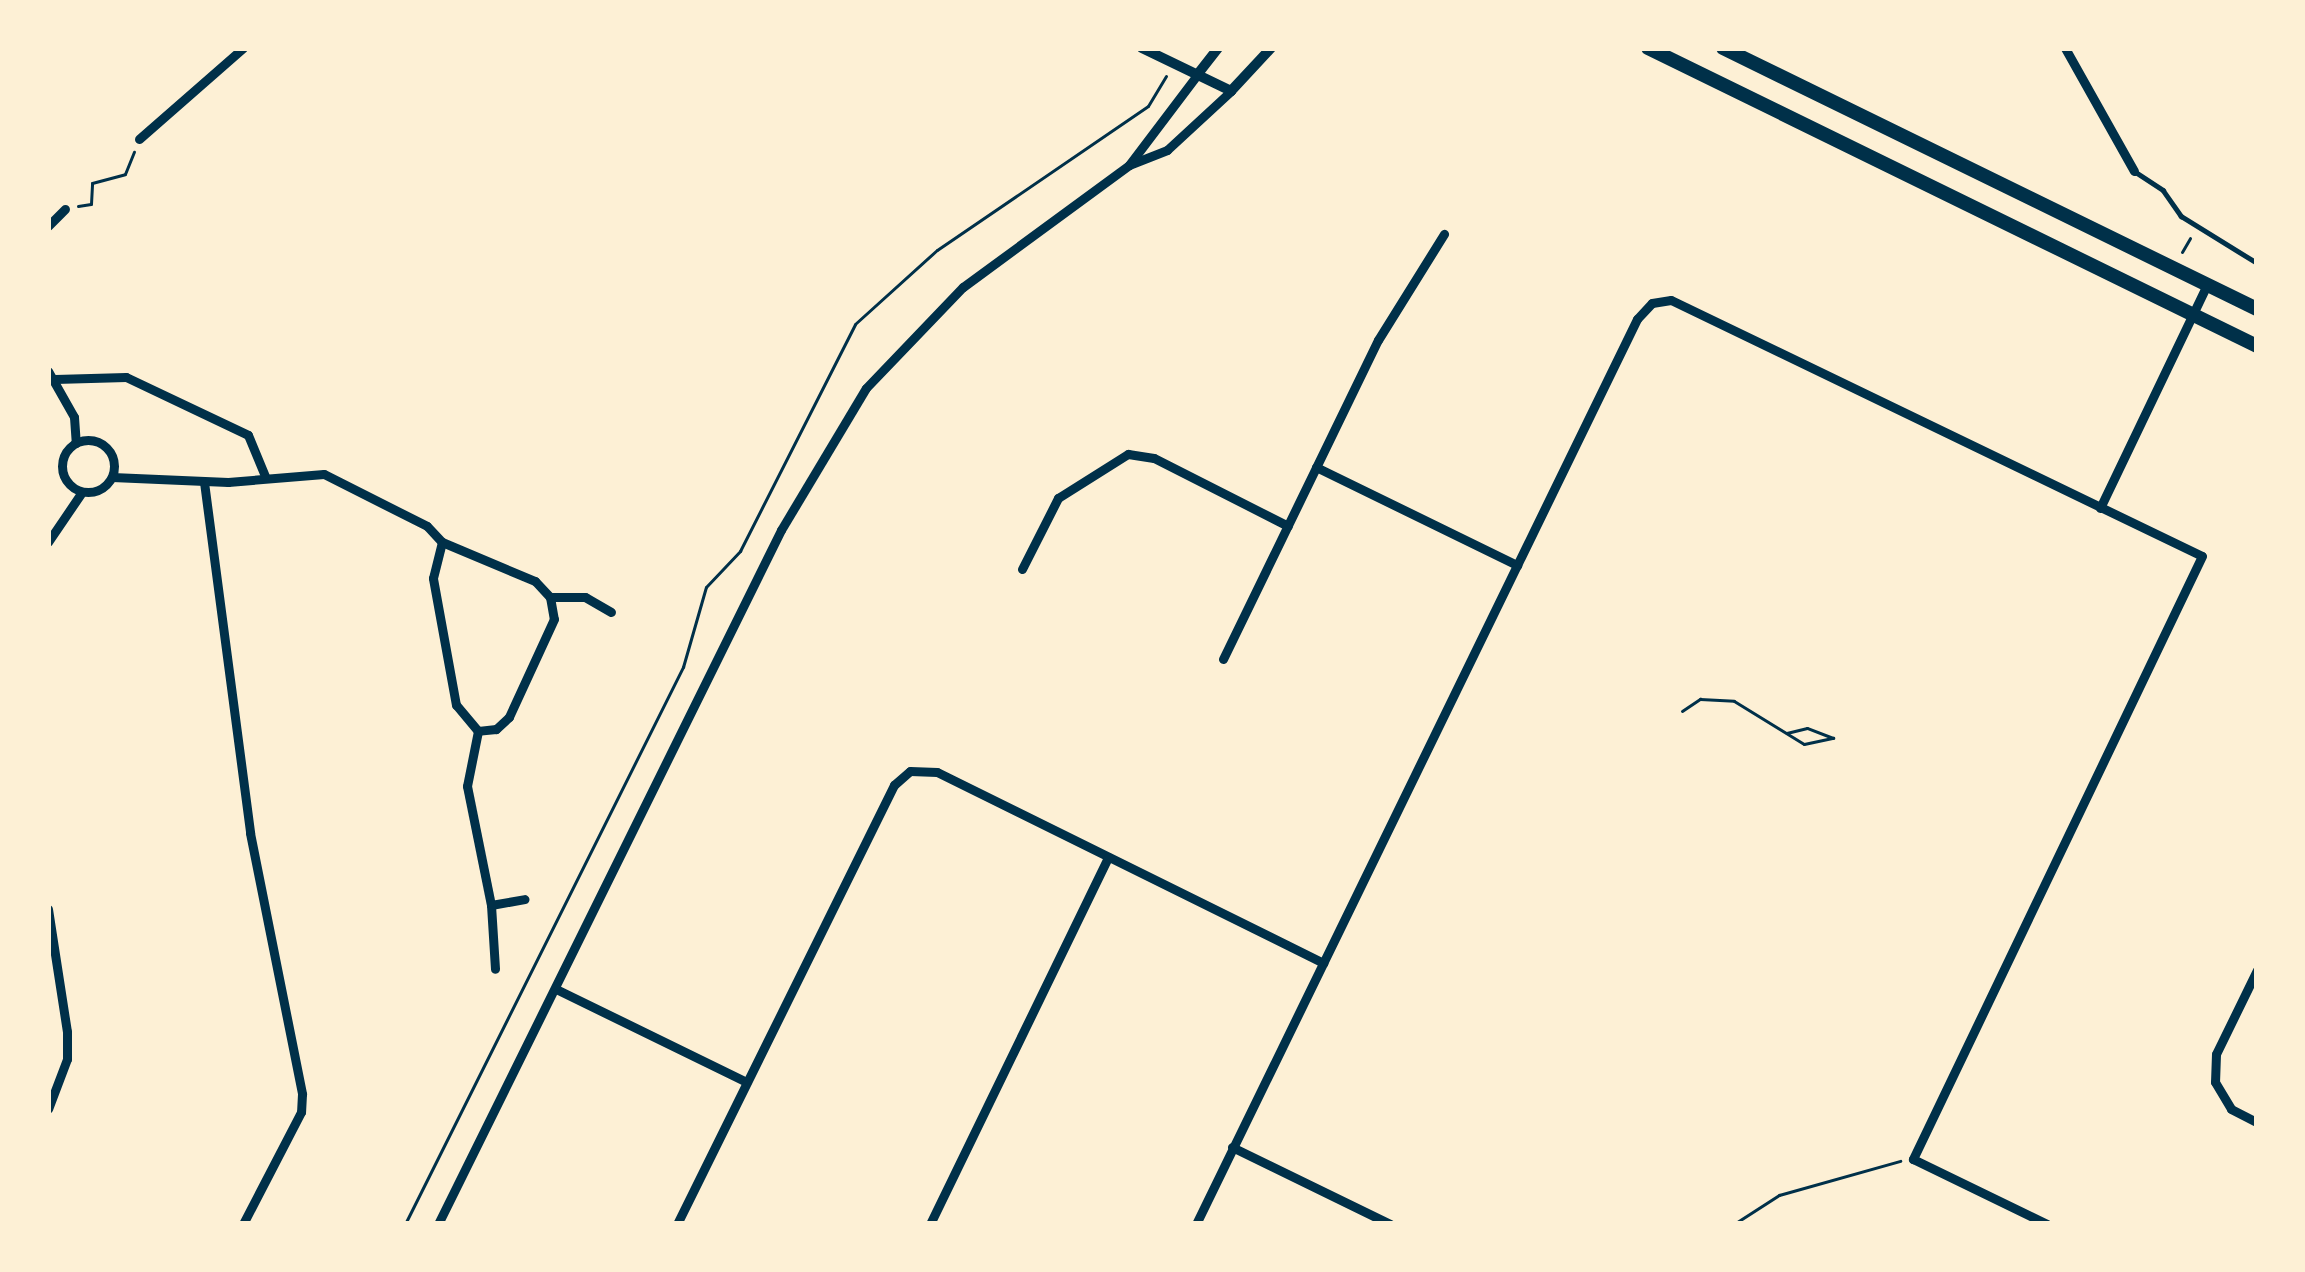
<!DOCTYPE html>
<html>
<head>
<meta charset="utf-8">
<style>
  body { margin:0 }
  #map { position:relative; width:2305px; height:1272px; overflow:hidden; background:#fdf0d5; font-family:Raleway,sans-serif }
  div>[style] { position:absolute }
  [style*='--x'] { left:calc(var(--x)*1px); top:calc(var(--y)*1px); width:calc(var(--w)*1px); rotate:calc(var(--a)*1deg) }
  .path>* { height:3px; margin:-1.5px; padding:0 1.5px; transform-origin:1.5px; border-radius:1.5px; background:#003049 }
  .service>* { height:4.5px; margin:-2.25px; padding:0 2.25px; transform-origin:2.25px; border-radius:2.25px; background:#003049 }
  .minor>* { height:9px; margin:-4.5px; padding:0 4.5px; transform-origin:4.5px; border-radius:4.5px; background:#003049 }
  .minor>.ring { margin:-4.5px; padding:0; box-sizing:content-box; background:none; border:9px solid #003049; border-radius:50% }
  .tertiary>* { height:10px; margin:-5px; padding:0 5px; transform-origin:5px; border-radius:5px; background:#003049 }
  .primary>* { height:14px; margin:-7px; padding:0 7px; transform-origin:7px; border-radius:7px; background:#003049 }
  span { translate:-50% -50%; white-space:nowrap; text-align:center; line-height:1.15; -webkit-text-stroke:12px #fdf0d5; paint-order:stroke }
  .frame { position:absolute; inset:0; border:51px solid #fdf0d5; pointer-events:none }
</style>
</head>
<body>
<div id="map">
  <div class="path">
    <div style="--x:78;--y:206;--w:13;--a:-9"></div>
    <div style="--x:91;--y:204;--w:21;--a:-87"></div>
    <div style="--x:92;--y:183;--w:34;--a:-15"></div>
    <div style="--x:125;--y:174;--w:24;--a:-68"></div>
    <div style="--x:2182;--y:252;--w:16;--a:-60"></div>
    <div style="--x:1682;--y:711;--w:22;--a:-34"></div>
    <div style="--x:1700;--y:699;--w:34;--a:3"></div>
    <div style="--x:1734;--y:701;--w:82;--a:31.6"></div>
    <div style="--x:1804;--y:744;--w:30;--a:-12"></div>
    <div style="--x:1833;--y:738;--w:28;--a:-159"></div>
    <div style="--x:1807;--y:728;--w:21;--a:166"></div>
    <div style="--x:405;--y:1224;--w:623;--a:-63.48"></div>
    <div style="--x:683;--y:667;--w:83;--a:-74"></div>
    <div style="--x:706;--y:587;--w:50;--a:-46.6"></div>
    <div style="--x:740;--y:551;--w:254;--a:-63.1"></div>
    <div style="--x:855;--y:324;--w:110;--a:-42.1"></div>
    <div style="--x:937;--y:250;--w:255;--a:-34.3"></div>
    <div style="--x:1148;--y:106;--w:35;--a:-59"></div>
    <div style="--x:1734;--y:1224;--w:54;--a:-32.8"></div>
    <div style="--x:1779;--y:1195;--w:126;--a:-15.7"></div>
  </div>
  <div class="service">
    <div style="--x:2134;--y:171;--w:35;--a:33"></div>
    <div style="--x:2163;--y:190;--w:32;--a:55"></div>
    <div style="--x:2181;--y:216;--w:89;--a:31.7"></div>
  </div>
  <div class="minor">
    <div style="--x:2065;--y:48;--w:141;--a:60.7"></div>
    <div style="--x:139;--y:139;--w:138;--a:-41.2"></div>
    <div style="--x:1129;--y:165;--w:113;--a:-52.9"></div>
    <div style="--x:48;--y:226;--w:24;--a:-45"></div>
    <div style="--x:48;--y:371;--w:53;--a:60.5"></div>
    <div style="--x:74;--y:417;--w:26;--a:86"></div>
    <div style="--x:55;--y:379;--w:71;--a:-1.6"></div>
    <div style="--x:126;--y:377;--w:135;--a:25.4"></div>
    <div style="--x:248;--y:435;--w:44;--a:67.5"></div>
    <div class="ring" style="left:62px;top:440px;width:43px;height:43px"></div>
    <div style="--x:1316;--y:467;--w:224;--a:26"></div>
    <div style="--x:112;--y:477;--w:116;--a:2.5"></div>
    <div style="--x:228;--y:482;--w:96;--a:-4.8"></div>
    <div style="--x:324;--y:474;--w:115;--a:26.8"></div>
    <div style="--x:427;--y:526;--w:22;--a:47"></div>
    <div style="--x:442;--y:542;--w:101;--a:22.8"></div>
    <div style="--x:535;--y:581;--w:22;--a:47"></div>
    <div style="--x:550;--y:597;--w:22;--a:80"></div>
    <div style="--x:554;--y:619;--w:108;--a:114.7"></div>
    <div style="--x:509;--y:717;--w:18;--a:137"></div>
    <div style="--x:496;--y:729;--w:18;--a:174"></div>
    <div style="--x:478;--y:731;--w:34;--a:-130"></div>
    <div style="--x:456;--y:705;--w:129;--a:-100.3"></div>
    <div style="--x:433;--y:578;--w:37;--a:-76"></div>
    <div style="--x:204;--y:482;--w:354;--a:82.5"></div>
    <div style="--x:250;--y:833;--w:266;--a:78.7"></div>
    <div style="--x:302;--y:1094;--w:18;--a:93"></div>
    <div style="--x:301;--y:1112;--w:126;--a:117.4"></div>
    <div style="--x:2100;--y:508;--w:247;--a:-64.4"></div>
    <div style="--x:48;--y:542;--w:60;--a:-55.8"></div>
    <div style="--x:1022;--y:569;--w:80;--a:-63.1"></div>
    <div style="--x:1058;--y:498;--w:83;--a:-32.2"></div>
    <div style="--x:1128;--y:454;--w:26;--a:9"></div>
    <div style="--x:1154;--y:458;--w:150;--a:26.9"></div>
    <div style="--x:550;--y:597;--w:35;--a:0"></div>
    <div style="--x:585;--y:597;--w:30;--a:30"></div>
    <div style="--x:1223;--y:659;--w:355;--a:-64.1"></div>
    <div style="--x:1378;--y:340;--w:125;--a:-58.1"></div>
    <div style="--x:478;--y:731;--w:56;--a:101.3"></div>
    <div style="--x:467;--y:786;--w:121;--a:78.6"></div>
    <div style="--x:491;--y:905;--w:64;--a:86.4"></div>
    <div style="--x:491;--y:905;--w:34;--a:-10"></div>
    <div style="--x:48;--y:909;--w:124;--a:81.2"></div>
    <div style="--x:67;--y:1032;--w:27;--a:90"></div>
    <div style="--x:67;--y:1059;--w:53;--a:110.8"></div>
    <div style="--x:2257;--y:970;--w:93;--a:116"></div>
    <div style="--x:2216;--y:1054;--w:28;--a:92"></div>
    <div style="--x:2215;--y:1082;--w:31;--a:59"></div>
    <div style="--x:2231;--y:1109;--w:29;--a:27"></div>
    <div style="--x:556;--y:989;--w:212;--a:26"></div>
    <div style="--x:1232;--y:1147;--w:176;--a:26"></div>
    <div style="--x:438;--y:1224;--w:774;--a:-63.7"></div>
    <div style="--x:781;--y:530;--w:165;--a:-59.1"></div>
    <div style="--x:866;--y:388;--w:140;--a:-46.2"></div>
    <div style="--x:963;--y:287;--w:206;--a:-36.3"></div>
    <div style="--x:1129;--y:165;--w:41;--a:-21.5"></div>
    <div style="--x:1167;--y:150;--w:87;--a:-42.7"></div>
    <div style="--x:677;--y:1224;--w:490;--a:-63.7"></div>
    <div style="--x:894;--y:785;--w:21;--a:-41"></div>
    <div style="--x:910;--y:771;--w:27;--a:2"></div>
    <div style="--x:937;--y:772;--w:431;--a:26.3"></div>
    <div style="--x:930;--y:1224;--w:408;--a:-64.1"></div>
    <div style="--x:1196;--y:1224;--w:1007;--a:-64.02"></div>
    <div style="--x:1637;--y:319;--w:22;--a:-47"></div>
    <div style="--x:1652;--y:303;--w:19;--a:-9"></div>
    <div style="--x:1671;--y:300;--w:589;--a:25.74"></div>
    <div style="--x:2202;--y:556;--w:669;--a:115.61"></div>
    <div style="--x:1913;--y:1159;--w:149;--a:25.9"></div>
  </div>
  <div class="tertiary">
    <div style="--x:1142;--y:48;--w:99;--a:25.8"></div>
    <div style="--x:1231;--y:91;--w:59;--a:-47.1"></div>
    <div style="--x:1197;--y:75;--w:34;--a:-52"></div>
  </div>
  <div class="primary">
    <div style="--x:1648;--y:48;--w:678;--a:26.07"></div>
    <div style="--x:1723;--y:48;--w:594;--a:26.05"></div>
  </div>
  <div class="frame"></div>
</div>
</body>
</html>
